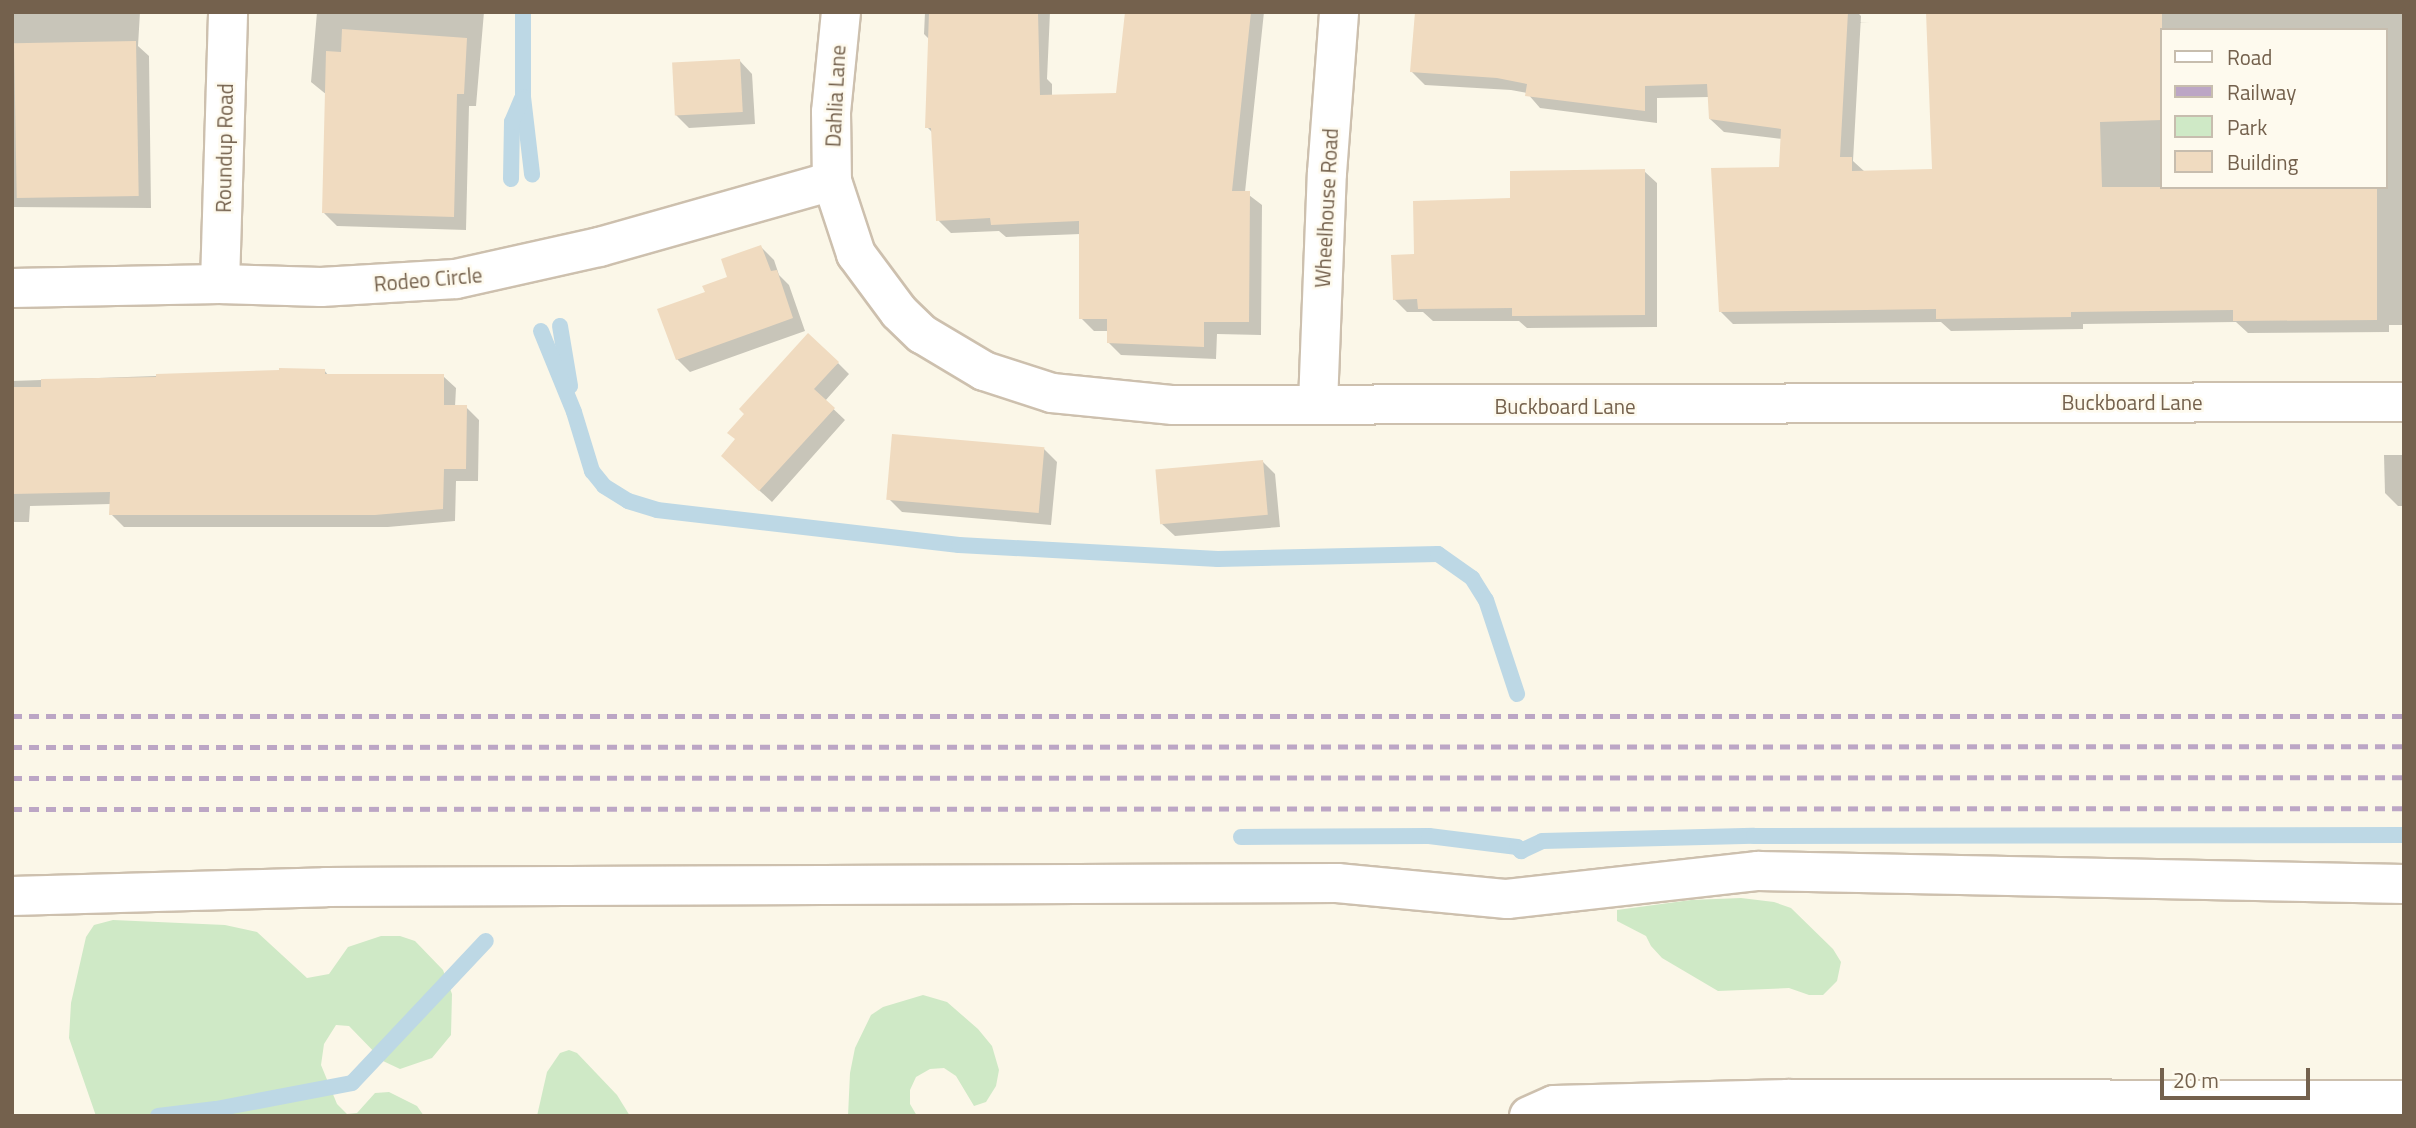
<!DOCTYPE html>
<html>
<head>
<meta charset="utf-8">
<style>
  body { margin:0 }
  #map { position:relative; width:2416px; height:1128px; overflow:hidden; background:#fbf7e8; font-family:"Titillium Web",sans-serif }
  div>[style] { position:absolute }
  [style*='--x'] { left:calc(var(--x)*1px); top:calc(var(--y)*1px); width:calc(var(--w)*1px); rotate:calc(var(--a)*1deg) }
  .green>* { inset:0; background:#cfe9c6 }
  .shadow>* { inset:0; background:#0003 }
  .stream>* { height:16px; margin:-8px; padding:0 8px; transform-origin:8px; border-radius:8px; background:#bdd8e5 }
  .building>* { inset:0; background:#f0dbc0; transform-origin:0 0 }
  .roads { filter:drop-shadow(2px 0 #cdc0ae) drop-shadow(-2px 0 #cdc0ae) drop-shadow(0 2px #cdc0ae) drop-shadow(0 -2px #cdc0ae) }
  .minor>* { height:38px; margin:-19px; padding:0 19px; transform-origin:19px; border-radius:19px; background:#fff }
  .rail>* { height:5px; margin-top:-2.5px; transform-origin:0; background:repeating-linear-gradient(90deg,#bca6c5 0 10px,transparent 0 17px) }
  span { translate:-50% -50%; white-space:nowrap; text-align:center; line-height:1.15; -webkit-text-stroke:5px #fefaee; paint-order:stroke }
  .street-label { font-size:21px; color:#74614d }
  .frame { position:absolute; inset:0; border:14px solid #74614d; pointer-events:none }
  .legend { position:absolute; left:2160px; top:28px; width:228px; height:161px; box-sizing:border-box; background:#fefaee; border:2px solid #c7bdae; margin:0; padding:9px 12px; list-style:none; font-size:21px; color:#74614d }
  .legend li { display:flex; align-items:center; gap:14px; height:35px }
  .legend b { width:35px; border:2px solid #c7bdae }
  .scale { position:absolute; left:2160px; top:1068px; width:150px; height:32px; box-sizing:border-box; border:4px solid #74614d; border-top:0; padding-left:9px; font-size:21px; line-height:24px; white-space:nowrap; color:#74614d; -webkit-text-stroke:5px #fefaee; paint-order:stroke }
</style>
</head>
<body>
<div id="map">
  <div class="green">
    <div style="clip-path:polygon(1741px 898px,1774px 902px,1791px 908px,1833px 949px,1841px 962px,1837px 981px,1823px 995px,1809px 995px,1789px 988px,1718px 991px,1662px 958px,1651px 946px,1646px 936px,1617px 921px,1617px 910px,1691px 900px)"></div>
    <div style="clip-path:polygon(113px 920px,225px 925px,257px 932px,307px 978px,329px 974px,348px 947px,381px 936px,400px 936px,415px 941px,443px 970px,452px 994px,451px 1035px,432px 1058px,400px 1069px,383px 1061px,349px 1026px,336px 1025px,324px 1044px,321px 1065px,337px 1104px,347px 1114px,357px 1113px,375px 1093px,389px 1092px,417px 1106px,424px 1116px,96px 1116px,69px 1038px,71px 1003px,86px 937px,94px 925px)"></div>
    <div style="clip-path:polygon(923px 995px,947px 1002px,978px 1029px,992px 1046px,999px 1070px,996px 1086px,986px 1102px,974px 1106px,956px 1076px,944px 1068px,930px 1069px,916px 1077px,910px 1090px,910px 1104px,917px 1116px,848px 1116px,850px 1073px,855px 1048px,871px 1015px,883px 1007px)"></div>
    <div style="clip-path:polygon(569px 1050px,577px 1053px,617px 1095px,630px 1116px,537px 1116px,547px 1072px,560px 1053px)"></div>
  </div>
  <div class="shadow">
    <div style="clip-path:polygon(12px 12px,140px 12px,138px 46px,149px 56px,151px 208px,12px 207px)"></div>
    <div style="clip-path:polygon(317px 12px,484px 12px,476px 106px,469px 106px,466px 230px,337px 226px,324px 213px,327px 95px,311px 82px)"></div>
    <div style="clip-path:polygon(925px 12px,1050px 12px,1047px 79px,1052px 84px,1052px 96px,1118px 95px,1127px 12px,1264px 12px,1245px 192px,1262px 205px,1261px 335px,1217px 334px,1216px 359px,1121px 355px,1108px 342px,1108px 331px,1094px 331px,1081px 318px,1081px 234px,1006px 237px,999px 231px,951px 233px,938px 220px,933px 133px,927px 127px,930px 40px,924px 34px)"></div>
    <div style="clip-path:polygon(evenodd,1417px 12px,1857px 12px,1861px 16px,1853px 161px,1865px 172px,1934px 171px,1928px 12px,2404px 12px,2404px 325px,2389px 325px,2389px 332px,2248px 333px,2236px 322px,2083px 324px,2083px 329px,1951px 331px,1941px 322px,1733px 324px,1720px 311px,1781px 169px,1783px 139px,1724px 132px,1710px 119px,1709px 97px,1657px 98px,1657px 123px,1540px 108px,1527px 93px,1511px 90px,1425px 85px,1412px 72px,1417px 12px,2162px 30px,2386px 30px,2386px 187px,2162px 187px,2162px 30px)"></div>
    <div style="clip-path:polygon(739px 60px,752px 74px,755px 124px,689px 128px,676px 115px)"></div>
    <div style="clip-path:polygon(1644px 171px,1657px 183px,1657px 327px,1527px 328px,1519px 321px,1433px 321px,1423px 312px,1407px 312px,1394px 299px,1416px 255px,1512px 199px)"></div>
    <div style="clip-path:polygon(761px 247px,774px 260px,779px 275px,789px 285px,805px 331px,690px 372px,677px 359px,707px 293px,729px 278px)"></div>
    <div style="clip-path:polygon(838px 363px,849px 374px,825px 401px,845px 420px,772px 502px,734px 467px,737px 440px)"></div>
    <div style="clip-path:polygon(324px 370px,329px 376px,443px 376px,456px 388px,455px 407px,466px 407px,479px 420px,478px 481px,456px 481px,455px 521px,388px 527px,124px 527px,111px 514px,111px 504px,30px 506px,29px 522px,12px 522px,12px 381px)"></div>
    <div style="clip-path:polygon(1044px 449px,1057px 462px,1051px 525px,902px 512px,889px 499px)"></div>
    <div style="clip-path:polygon(2384px 455px,2404px 455px,2404px 506px,2398px 506px,2385px 493px)"></div>
    <div style="clip-path:polygon(1263px 462px,1275px 474px,1280px 527px,1175px 536px,1162px 524px)"></div>
  </div>
  <div class="stream">
    <div style="--x:523;--y:12;--w:85;--a:90"></div>
    <div style="--x:523;--y:97;--w:78;--a:83.3"></div>
    <div style="--x:511;--y:179;--w:57;--a:-89"></div>
    <div style="--x:512;--y:122;--w:25;--a:-67"></div>
    <div style="--x:560;--y:326;--w:61;--a:80.5"></div>
    <div style="--x:541;--y:331;--w:87;--a:67.8"></div>
    <div style="--x:574;--y:412;--w:62;--a:73"></div>
    <div style="--x:592;--y:471;--w:19;--a:51"></div>
    <div style="--x:604;--y:486;--w:28;--a:32"></div>
    <div style="--x:628;--y:501;--w:30;--a:17"></div>
    <div style="--x:657;--y:510;--w:304;--a:6.6"></div>
    <div style="--x:959;--y:545;--w:259;--a:3.1"></div>
    <div style="--x:1218;--y:559;--w:220;--a:-1.3"></div>
    <div style="--x:1438;--y:554;--w:42;--a:35.2"></div>
    <div style="--x:1472;--y:578;--w:26;--a:58"></div>
    <div style="--x:1486;--y:600;--w:99;--a:71.7"></div>
    <div style="--x:1241;--y:837;--w:188;--a:-0.3"></div>
    <div style="--x:1429;--y:836;--w:89;--a:7.1"></div>
    <div style="--x:1517;--y:847;--w:6;--a:45"></div>
    <div style="--x:1521;--y:851;--w:23;--a:-25"></div>
    <div style="--x:1542;--y:841;--w:212;--a:-1.4"></div>
    <div style="--x:1754;--y:836;--w:650;--a:-0.09"></div>
    <div style="--x:158;--y:1116;--w:58;--a:-6.9"></div>
    <div style="--x:216;--y:1109;--w:138;--a:-10.8"></div>
    <div style="--x:352;--y:1083;--w:195;--a:-46.7"></div>
  </div>
  <div class="building">
    <div style="clip-path:polygon(929px 12px,1038px 12px,1040px 95px,1116px 93px,1125px 12px,1251px 12px,1232px 191px,1250px 191px,1249px 322px,1204px 322px,1204px 347px,1107px 343px,1107px 319px,1079px 319px,1079px 221px,991px 225px,990px 218px,936px 221px,931px 128px,925px 128px)"></div>
    <div style="clip-path:polygon(1415px 12px,1848px 12px,1840px 157px,1852px 157px,1852px 171px,1932px 169px,1926px 12px,2162px 12px,2162px 120px,2100px 122px,2102px 187px,2377px 187px,2377px 320px,2233px 321px,2233px 310px,2071px 312px,2071px 317px,1936px 319px,1936px 309px,1719px 312px,1711px 168px,1779px 167px,1781px 129px,1709px 119px,1707px 84px,1645px 86px,1645px 111px,1525px 96px,1527px 84px,1497px 78px,1410px 72px)"></div>
    <div style="clip-path:polygon(342px 29px,467px 38px,464px 94px,457px 94px,454px 217px,322px 213px,326px 51px,341px 52px)"></div>
    <div style="left:136px;top:41px;width:155px;height:122px;rotate:89deg"></div>
    <div style="left:740px;top:59px;width:53px;height:68px;rotate:87deg"></div>
    <div style="clip-path:polygon(1645px 169px,1645px 315px,1512px 316px,1512px 308px,1418px 309px,1417px 299px,1393px 300px,1391px 255px,1414px 254px,1413px 201px,1510px 198px,1510px 171px)"></div>
    <div style="clip-path:polygon(761px 245px,771px 271px,777px 270px,793px 318px,676px 360px,657px 309px,705px 292px,702px 286px,727px 277px,721px 259px)"></div>
    <div style="clip-path:polygon(808px 333px,839px 362px,814px 389px,835px 408px,759px 491px,721px 456px,735px 439px,727px 433px,744px 414px,739px 409px)"></div>
    <div style="clip-path:polygon(279px 368px,325px 369px,325px 374px,444px 374px,444px 405px,467px 405px,466px 469px,444px 469px,443px 509px,375px 515px,109px 515px,110px 492px,12px 494px,12px 387px,41px 387px,41px 379px,156px 377px,156px 374px,279px 370px)"></div>
    <div style="left:892px;top:434px;width:153px;height:66px;rotate:5deg"></div>
    <div style="left:1263px;top:460px;width:55px;height:108px;rotate:85deg"></div>
  </div>
  <div class="roads">
    <div class="minor">
      <div style="--x:841;--y:12;--w:100;--a:95.7"></div>
      <div style="--x:831;--y:112;--w:69;--a:89.2"></div>
      <div style="--x:832;--y:181;--w:77;--a:71.8"></div>
      <div style="--x:856;--y:254;--w:72;--a:53.4"></div>
      <div style="--x:899;--y:312;--w:32;--a:44"></div>
      <div style="--x:922;--y:334;--w:72;--a:30.8"></div>
      <div style="--x:984;--y:371;--w:71;--a:17.9"></div>
      <div style="--x:1052;--y:393;--w:122;--a:5.7"></div>
      <div style="--x:1173;--y:405;--w:1231;--a:-0.14"></div>
      <div style="--x:220;--y:284;--w:272;--a:-88.3"></div>
      <div style="--x:12;--y:288;--w:208;--a:-1.1"></div>
      <div style="--x:220;--y:284;--w:101;--a:1.7"></div>
      <div style="--x:321;--y:287;--w:135;--a:-3.4"></div>
      <div style="--x:456;--y:279;--w:147;--a:-12.6"></div>
      <div style="--x:599;--y:247;--w:242;--a:-15.8"></div>
      <div style="--x:1318;--y:404;--w:231;--a:-87.8"></div>
      <div style="--x:1327;--y:173;--w:161;--a:-85.7"></div>
      <div style="--x:12;--y:896;--w:314;--a:-1.6"></div>
      <div style="--x:326;--y:887;--w:1011;--a:-0.23"></div>
      <div style="--x:1337;--y:883;--w:171;--a:5.4"></div>
      <div style="--x:1507;--y:899;--w:253;--a:-6.4"></div>
      <div style="--x:1758;--y:871;--w:646;--a:1.15"></div>
      <div style="--x:1788;--y:1099;--w:616;--a:0.09"></div>
      <div style="--x:1529;--y:1116;--w:27;--a:-24"></div>
      <div style="--x:1554;--y:1105;--w:234;--a:-1.5"></div>
      <div style="--x:1788;--y:1099;--w:17;--a:87"></div>
    </div>
  </div>
  <div class="rail">
    <div style="--x:12;--y:716;--w:2392;--a:0"></div>
    <div style="--x:12;--y:747;--w:2392;--a:-0.02"></div>
    <div style="--x:12;--y:778;--w:2392;--a:-0.02"></div>
    <div style="--x:12;--y:809;--w:2392;--a:-0.02"></div>
  </div>
  <div class="street-label">
    <span style="left:835px;top:96px;rotate:-87deg">Dahlia Lane</span>
    <span style="left:224px;top:148px;rotate:-89deg">Roundup Road</span>
    <span style="left:1326px;top:208px;rotate:-87deg">Wheelhouse Road</span>
    <span style="left:428px;top:279px;rotate:-5deg">Rodeo Circle</span>
    <span style="left:2132px;top:402px">Buckboard Lane</span>
    <span style="left:1565px;top:406px">Buckboard Lane</span>
  </div>
  <div class="frame"></div>
  <ul class="legend">
  <li><b style="height:9px;background:#fff"></b>Road</li>
  <li><b style="height:9px;background:#bca6c5"></b>Railway</li>
  <li><b style="height:19px;background:#cfe9c6"></b>Park</li>
  <li><b style="height:19px;background:#f0dbc0"></b>Building</li>
  </ul>
  <div class="scale">20 m</div>
</div>
</body>
</html>
